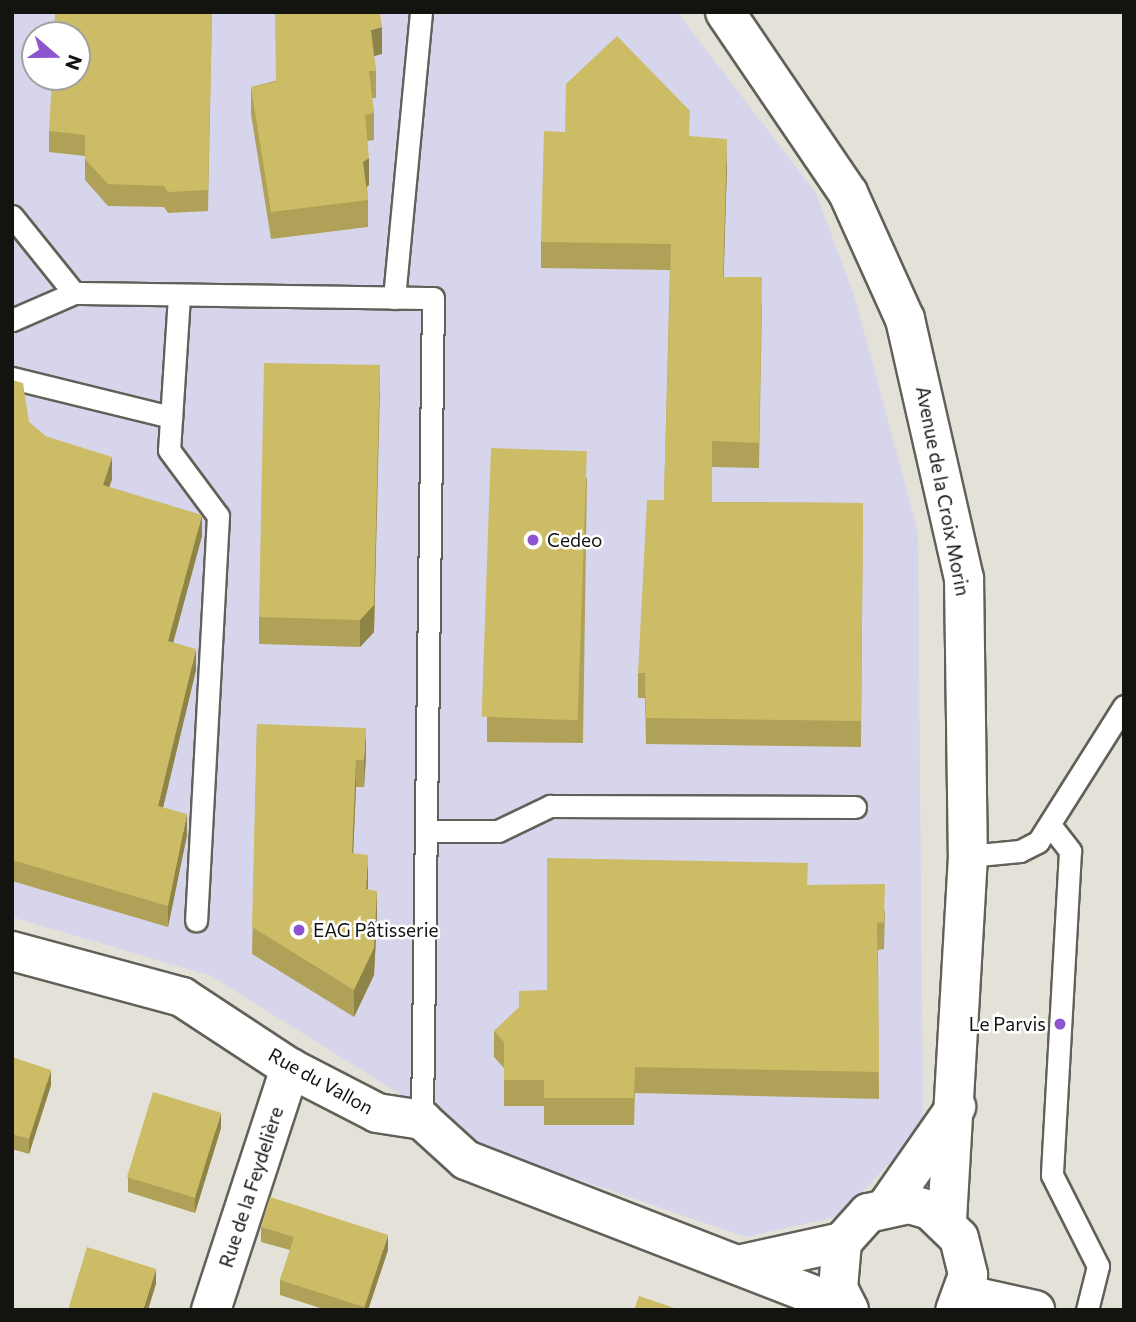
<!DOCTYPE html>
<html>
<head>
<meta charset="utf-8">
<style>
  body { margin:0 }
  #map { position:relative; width:1136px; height:1322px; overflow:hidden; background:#e4e2d8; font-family:Commissioner,sans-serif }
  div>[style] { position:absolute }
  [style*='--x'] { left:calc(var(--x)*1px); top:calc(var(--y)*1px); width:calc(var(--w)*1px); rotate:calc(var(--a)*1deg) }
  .industrial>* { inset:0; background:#d7d5eb }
  .roads { filter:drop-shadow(2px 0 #626159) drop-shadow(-2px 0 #626159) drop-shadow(0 2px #626159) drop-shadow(0 -2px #626159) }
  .service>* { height:21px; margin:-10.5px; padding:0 10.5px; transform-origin:10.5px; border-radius:10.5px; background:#fff }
  .minor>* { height:38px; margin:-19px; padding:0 19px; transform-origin:19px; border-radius:19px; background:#fff }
  .secondary>* { height:38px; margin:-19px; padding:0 19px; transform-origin:19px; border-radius:19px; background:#fff }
  .wall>* { inset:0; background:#afa258 }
  .shaded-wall>* { inset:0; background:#8f8447 }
  .building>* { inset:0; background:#ccbc66; transform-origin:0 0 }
  .dots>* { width:19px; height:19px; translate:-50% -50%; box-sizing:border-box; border:4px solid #fff; border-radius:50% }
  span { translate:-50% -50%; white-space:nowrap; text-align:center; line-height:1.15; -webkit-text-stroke:5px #fff; paint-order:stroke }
  .street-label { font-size:19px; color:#13130f }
  .poi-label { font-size:19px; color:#13130f }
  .left { translate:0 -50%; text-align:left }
  .right { translate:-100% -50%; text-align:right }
  .frame { position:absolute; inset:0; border:14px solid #13130f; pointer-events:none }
  .north { position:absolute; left:21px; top:21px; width:70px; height:70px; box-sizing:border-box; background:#fff; border:2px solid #a1a19f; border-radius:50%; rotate:110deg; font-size:19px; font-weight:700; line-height:28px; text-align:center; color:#13130f }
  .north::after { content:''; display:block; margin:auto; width:24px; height:32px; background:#8d55cd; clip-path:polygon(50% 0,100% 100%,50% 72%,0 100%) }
</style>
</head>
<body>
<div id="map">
  <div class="industrial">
    <div style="clip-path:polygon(evenodd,12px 12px,677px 12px,816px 193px,855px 298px,918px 532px,923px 1127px,840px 1216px,746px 1237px,486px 1148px,211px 976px,12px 917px,12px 12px,35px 35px,77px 35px,77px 77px,35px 77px,35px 35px)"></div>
  </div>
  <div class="roads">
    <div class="service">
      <div style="--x:12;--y:216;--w:99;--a:51.2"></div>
      <div style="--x:179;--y:296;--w:154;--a:93.7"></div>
      <div style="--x:169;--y:450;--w:82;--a:53.4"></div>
      <div style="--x:218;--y:516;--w:405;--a:93.1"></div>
      <div style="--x:394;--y:298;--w:287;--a:-84.6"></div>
      <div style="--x:12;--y:320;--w:68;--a:-23.5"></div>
      <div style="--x:74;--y:293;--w:359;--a:0.8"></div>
      <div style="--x:433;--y:298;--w:822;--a:90.77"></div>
      <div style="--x:12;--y:378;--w:164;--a:13.8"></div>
      <div style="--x:1050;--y:825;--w:33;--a:52"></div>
      <div style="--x:1070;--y:851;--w:324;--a:93.2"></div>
      <div style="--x:1052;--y:1175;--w:102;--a:63.2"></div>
      <div style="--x:1098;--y:1266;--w:45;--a:104"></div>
      <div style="--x:427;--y:831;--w:71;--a:0"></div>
      <div style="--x:498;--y:831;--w:58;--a:-25.7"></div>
      <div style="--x:550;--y:806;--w:305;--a:0.2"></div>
      <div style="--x:968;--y:856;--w:52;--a:-5.5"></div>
      <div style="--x:1020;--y:851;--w:20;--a:-27"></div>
      <div style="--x:1038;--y:842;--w:161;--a:-57.7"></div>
    </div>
    <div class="minor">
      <div style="--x:12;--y:951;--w:176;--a:15.1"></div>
      <div style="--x:182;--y:997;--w:129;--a:33.3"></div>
      <div style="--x:290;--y:1068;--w:98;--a:27.3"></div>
      <div style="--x:377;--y:1113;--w:46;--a:8.8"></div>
      <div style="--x:422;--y:1120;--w:59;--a:42.3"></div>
      <div style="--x:466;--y:1160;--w:409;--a:21.2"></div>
      <div style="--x:742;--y:1264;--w:102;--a:-12.4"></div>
      <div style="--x:963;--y:1294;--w:74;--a:12.5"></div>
      <div style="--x:211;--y:1310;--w:255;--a:-71.9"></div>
    </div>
    <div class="secondary">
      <div style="--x:725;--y:12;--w:219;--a:55.8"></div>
      <div style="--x:848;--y:193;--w:138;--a:65.7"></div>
      <div style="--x:905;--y:319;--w:266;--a:77.2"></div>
      <div style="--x:964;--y:578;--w:278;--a:89.2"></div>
      <div style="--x:968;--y:856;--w:368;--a:93.3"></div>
      <div style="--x:887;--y:1206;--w:121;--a:-55.1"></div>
      <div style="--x:849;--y:1310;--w:25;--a:-117"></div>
      <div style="--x:838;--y:1288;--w:46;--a:-85"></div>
      <div style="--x:842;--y:1242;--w:39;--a:-48"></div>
      <div style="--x:868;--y:1213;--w:42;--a:-12.4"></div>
      <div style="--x:909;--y:1204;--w:22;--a:16"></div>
      <div style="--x:930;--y:1210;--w:40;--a:44"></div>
      <div style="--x:959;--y:1238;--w:38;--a:76"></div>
      <div style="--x:968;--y:1275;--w:37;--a:110"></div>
    </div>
  </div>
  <div class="wall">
    <div style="clip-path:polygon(212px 12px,208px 211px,168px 213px,164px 207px,108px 206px,85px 180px,85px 156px,49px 152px,49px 131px)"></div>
    <div style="clip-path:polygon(382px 54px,374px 56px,376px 71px,376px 98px,372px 98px,374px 113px,374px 140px,367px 141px,369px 185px,367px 187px,368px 200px,368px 227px,271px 239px,251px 114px,251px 87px)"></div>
    <div style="clip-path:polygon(690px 136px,727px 165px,723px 277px,762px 303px,759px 468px,712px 467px,712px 502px,863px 503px,861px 747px,646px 744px,645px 698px,638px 698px,638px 673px,664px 500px,670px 270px,541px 268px,541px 242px)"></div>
    <div style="clip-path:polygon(12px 380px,29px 422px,45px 436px,112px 479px,109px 487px,202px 536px,173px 642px,196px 670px,163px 808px,187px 835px,168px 927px,12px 881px)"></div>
    <div style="clip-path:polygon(380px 392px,374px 632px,360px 647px,259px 644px,259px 617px)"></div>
    <div style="clip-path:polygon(587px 477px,583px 743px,487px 742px,487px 717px)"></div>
    <div style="clip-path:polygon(257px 724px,366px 755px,364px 787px,356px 787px,353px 853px,368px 882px,368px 889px,377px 918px,374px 975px,354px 1017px,252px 954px)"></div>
    <div style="clip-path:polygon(808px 885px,885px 911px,884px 949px,878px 950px,879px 1099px,635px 1093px,634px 1125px,544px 1125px,544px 1106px,504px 1106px,504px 1068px,494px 1057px,494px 1031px)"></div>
    <div style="clip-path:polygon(12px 1057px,51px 1085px,29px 1154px,12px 1149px)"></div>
    <div style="clip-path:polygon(221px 1128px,195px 1213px,128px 1192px,128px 1177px)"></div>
    <div style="clip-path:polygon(261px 1227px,388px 1250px,368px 1310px,326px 1310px,280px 1295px,280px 1280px,290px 1250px,261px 1242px)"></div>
  </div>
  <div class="shaded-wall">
    <div style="clip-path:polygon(382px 27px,382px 54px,371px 57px,371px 30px)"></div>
    <div style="clip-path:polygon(727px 139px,727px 165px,723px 302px,723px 277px)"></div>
    <div style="clip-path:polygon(369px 158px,369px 185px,363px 189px,363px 162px)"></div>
    <div style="clip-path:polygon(380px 365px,374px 632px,360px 647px,360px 620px)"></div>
    <div style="clip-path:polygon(112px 457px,112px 479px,103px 507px,103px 485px)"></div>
    <div style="clip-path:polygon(202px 515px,202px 536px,168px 662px,168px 641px)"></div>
    <div style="clip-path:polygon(196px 649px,196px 670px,158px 828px,158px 806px)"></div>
    <div style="clip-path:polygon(366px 728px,366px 755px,364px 787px,364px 760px)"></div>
    <div style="clip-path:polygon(356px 760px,356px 787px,352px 880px,352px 853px)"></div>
    <div style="clip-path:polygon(187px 814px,187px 835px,168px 927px,168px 906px)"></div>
    <div style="clip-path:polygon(368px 855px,368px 882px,366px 916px,366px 889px)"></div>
    <div style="clip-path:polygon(377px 891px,377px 918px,374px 975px,354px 1017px,354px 990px)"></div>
    <div style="clip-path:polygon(51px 1070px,51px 1085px,29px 1154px,29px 1139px)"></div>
    <div style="clip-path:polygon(221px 1113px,221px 1128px,195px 1213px,195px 1198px)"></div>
    <div style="clip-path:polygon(388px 1235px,388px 1250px,368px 1310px,364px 1310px)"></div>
    <div style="clip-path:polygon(156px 1269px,156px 1284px,148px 1310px,143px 1310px)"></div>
  </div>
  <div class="building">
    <div style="clip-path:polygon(55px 12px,212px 12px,208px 190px,168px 192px,164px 186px,108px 184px,85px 159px,85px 135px,49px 131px,52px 77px,77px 77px,77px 35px,54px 35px)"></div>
    <div style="clip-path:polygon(275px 12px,380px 12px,382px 27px,371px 30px,376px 71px,369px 71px,374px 113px,365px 115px,369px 158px,363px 162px,368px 200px,271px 212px,251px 87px,276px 82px)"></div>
    <div style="clip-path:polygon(617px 36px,690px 111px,689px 136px,727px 139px,723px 277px,762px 277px,759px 443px,712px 441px,712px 502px,863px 503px,861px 721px,646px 718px,645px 673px,638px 673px,647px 500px,664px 500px,671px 244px,541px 242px,544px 131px,565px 132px,566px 84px)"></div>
    <div style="clip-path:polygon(264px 363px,380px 365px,374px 605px,360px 620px,259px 617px)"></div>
    <div style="clip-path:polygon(12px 380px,23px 383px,29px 422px,45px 436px,112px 457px,103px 485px,202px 515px,168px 641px,196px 649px,158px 806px,187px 814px,168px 906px,12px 860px)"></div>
    <div style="left:491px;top:448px;width:96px;height:269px;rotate:2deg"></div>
    <div style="clip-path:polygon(257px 724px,366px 728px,364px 760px,356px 760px,352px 853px,368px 855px,366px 889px,377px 891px,374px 948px,354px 990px,252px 927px)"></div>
    <div style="clip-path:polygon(547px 858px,808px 863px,807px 885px,885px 884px,884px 922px,877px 923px,879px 1072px,635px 1067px,634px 1098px,544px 1098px,544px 1080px,504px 1080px,504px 1042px,494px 1031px,519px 1007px,519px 991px,547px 990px)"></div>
    <div style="clip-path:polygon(12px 1057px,51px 1070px,29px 1139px,12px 1134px)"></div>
    <div style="left:153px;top:1092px;width:71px;height:89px;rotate:17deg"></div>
    <div style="clip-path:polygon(270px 1197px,388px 1235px,364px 1307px,280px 1280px,294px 1237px,261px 1227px)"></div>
    <div style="clip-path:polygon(87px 1247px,156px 1269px,143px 1310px,68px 1310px)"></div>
    <div style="clip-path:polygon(639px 1296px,680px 1310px,634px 1310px)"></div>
  </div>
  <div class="dots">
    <div style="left:533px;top:540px;background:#8d55cd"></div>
    <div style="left:299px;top:930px;background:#8d55cd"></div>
    <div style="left:1060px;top:1024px;background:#8d55cd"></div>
  </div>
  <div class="street-label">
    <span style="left:943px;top:491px;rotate:79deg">Avenue de la Croix Morin</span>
    <span style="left:321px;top:1081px;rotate:29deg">Rue du Vallon</span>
    <span style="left:251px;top:1187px;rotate:-72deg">Rue de la Feydelière</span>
  </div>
  <div class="poi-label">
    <span class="left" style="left:547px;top:540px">Cedeo</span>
    <span class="left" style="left:313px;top:930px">EAG Pâtisserie</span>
    <span class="right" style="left:1046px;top:1024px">Le Parvis</span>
  </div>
  <div class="frame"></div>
  <div class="north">N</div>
</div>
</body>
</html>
